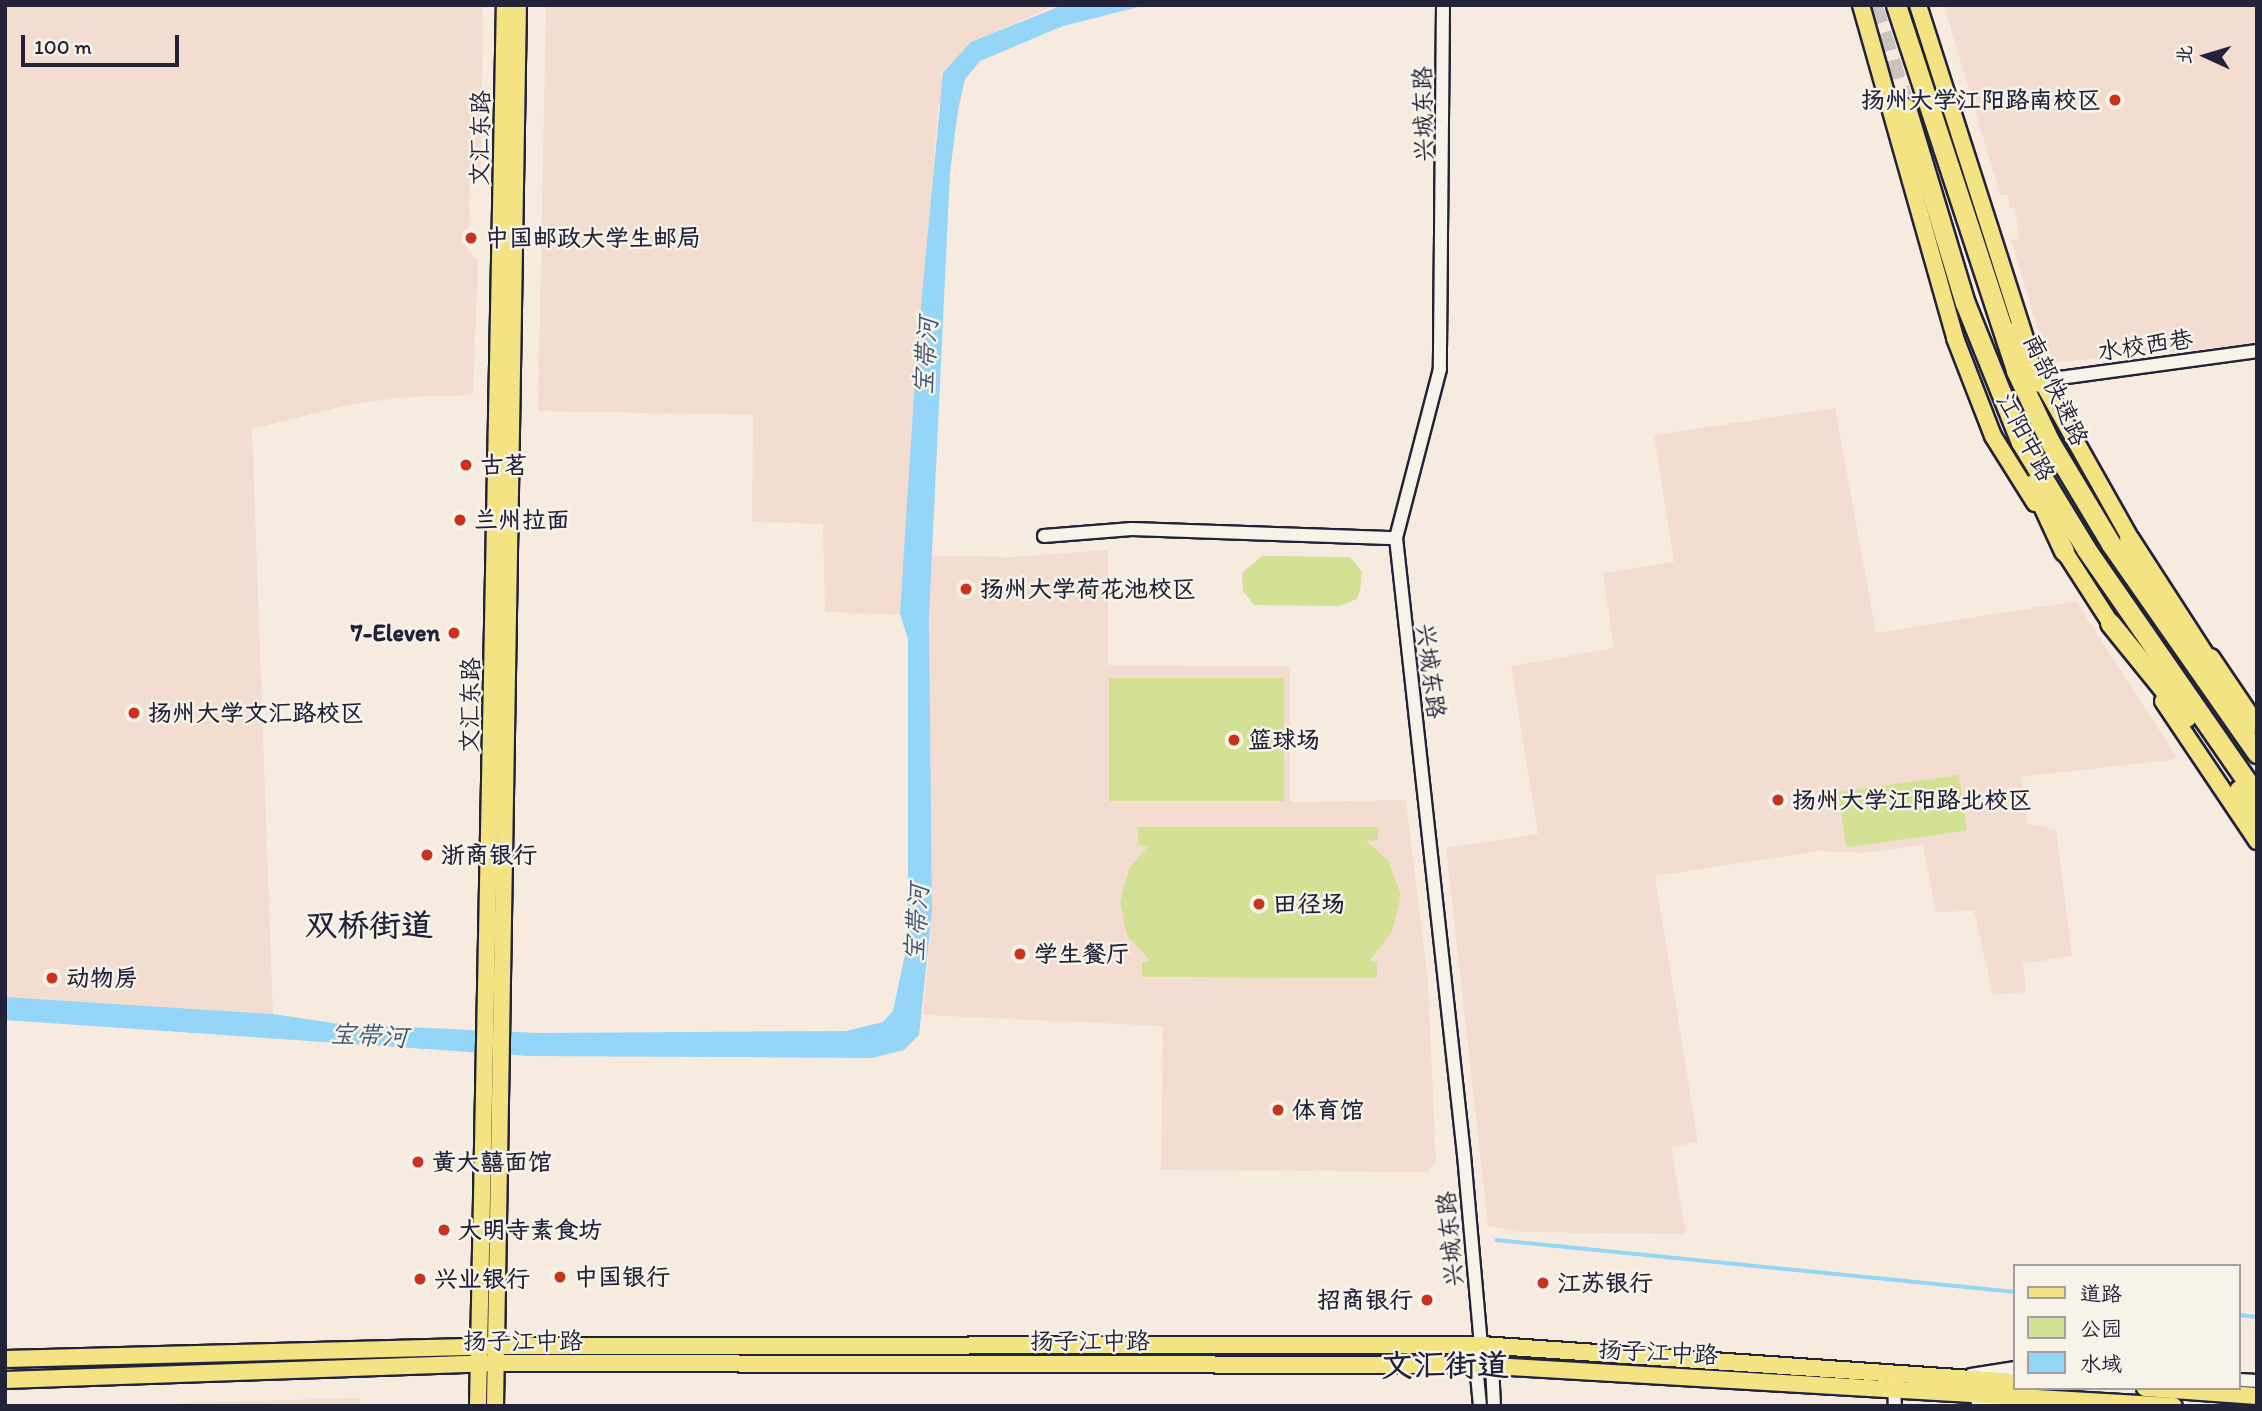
<!DOCTYPE html>
<html>
<head>
<meta charset="utf-8">
<style>
  body { margin:0 }
  #map { position:relative; width:2262px; height:1411px; overflow:hidden; background:#f7ebdf; font-family:Itim,"LXGW WenKai TC",sans-serif }
  div>[style] { position:absolute }
  [style*='--x'] { left:calc(var(--x)*1px); top:calc(var(--y)*1px); width:calc(var(--w)*1px); rotate:calc(var(--a)*1deg) }
  .built>* { inset:0; background:#f3ddd1 }
  .green>* { inset:0; background:#d3e194; transform-origin:0 0 }
  .water>* { inset:0; background:#95d5f7 }
  .stream>* { height:3.5px; margin:-1.75px; padding:0 1.75px; transform-origin:1.75px; border-radius:1.75px; background:#95d5f7 }
  .highway-tunnel>* { height:19px; margin-top:-9.5px; transform-origin:0; background:repeating-linear-gradient(90deg,#ccc3be 0 19px,transparent 0 29px) }
  .roads { filter:drop-shadow(2px 0 #22223b) drop-shadow(-2px 0 #22223b) drop-shadow(0 2px #22223b) drop-shadow(0 -2px #22223b) }
  .minor>* { height:12px; margin:-6px; padding:0 6px; transform-origin:6px; border-radius:6px; background:#f7f3e8 }
  .major>* { height:16px; margin:-8px; padding:0 8px; transform-origin:8px; border-radius:8px; background:#f4e382 }
  .highway>* { height:19px; margin:-9.5px; padding:0 9.5px; transform-origin:9.5px; border-radius:9.5px; background:#f4e382 }
  .dots>* { width:19px; height:19px; translate:-50% -50%; box-sizing:border-box; border:4px solid #f7f3e8; border-radius:50% }
  span { translate:-50% -50%; white-space:nowrap; text-align:center; line-height:1.15; -webkit-text-stroke:5px #f7f3e8; paint-order:stroke }
  .poi-label { font-size:24px; color:#22223b; font-weight:700 }
  .right { translate:-100% -50%; text-align:right }
  .left { translate:0 -50%; text-align:left }
  .street-label { font-size:24px; color:#22223b }
  .water-label { font-size:26px; color:#445873; font-style:italic }
  .district-label { font-size:32px; color:#22223b; font-weight:700 }
  .frame { position:absolute; inset:0; border:7px solid #22223b; pointer-events:none }
  .legend { position:absolute; left:2013px; top:1264px; width:228px; height:126px; box-sizing:border-box; background:#f7f3e8; border:2px solid #a29fa3; margin:0; padding:9px 12px; list-style:none; font-size:21px; color:#22223b }
  .legend li { display:flex; align-items:center; gap:14px; height:35px }
  .legend b { width:35px; border:2px solid #a29fa3 }
  .north { position:absolute; left:2171px; top:21px; width:70px; height:70px; -webkit-text-stroke:5px #f7f3e8; paint-order:stroke; rotate:274deg; font-size:19px; font-weight:700; line-height:28px; text-align:center; color:#22223b }
  .north::after { content:''; display:block; margin:auto; width:24px; height:32px; background:#22223b; clip-path:polygon(50% 0,100% 100%,50% 72%,0 100%) }
  .scale { position:absolute; left:21px; top:35px; width:158px; height:32px; box-sizing:border-box; border:4px solid #22223b; border-top:0; padding-left:9px; font-size:21px; line-height:24px; white-space:nowrap; color:#22223b; -webkit-text-stroke:5px #f7f3e8; paint-order:stroke }
</style>
</head>
<body>
<div id="map">
  <div class="built">
    <div style="clip-path:polygon(5px 5px,483px 5px,481px 169px,470px 181px,468px 252px,478px 260px,473px 395px,407px 397px,353px 404px,252px 429px,273px 1014px,5px 997px)"></div>
    <div style="clip-path:polygon(546px 5px,1056px 5px,971px 42px,938px 107px,905px 555px,1014px 557px,1108px 550px,1108px 665px,1290px 666px,1290px 802px,1406px 800px,1428px 983px,1436px 1163px,1428px 1172px,1161px 1170px,1163px 1026px,923px 1015px,932px 911px,929px 616px,825px 612px,823px 524px,752px 522px,753px 415px,538px 411px)"></div>
    <div style="clip-path:polygon(1944px 5px,2257px 5px,2257px 344px,2048px 363px,2011px 240px,2019px 239px,2015px 208px,2009px 208px,2008px 195px,2000px 195px)"></div>
    <div style="clip-path:polygon(1835px 408px,1876px 633px,2076px 601px,2178px 759px,2021px 777px,2027px 823px,2056px 830px,2072px 956px,2023px 964px,2026px 992px,1993px 995px,1974px 911px,1936px 912px,1923px 845px,1864px 853px,1820px 851px,1655px 876px,1698px 1142px,1671px 1147px,1686px 1234px,1519px 1232px,1488px 1226px,1446px 848px,1538px 834px,1511px 666px,1614px 648px,1603px 573px,1674px 562px,1654px 435px)"></div>
    <div style="clip-path:polygon(360px 1398px,360px 1406px,87px 1406px)"></div>
  </div>
  <div class="green">
    <div style="clip-path:polygon(1262px 556px,1350px 557px,1362px 572px,1360px 591px,1357px 599px,1339px 606px,1254px 605px,1243px 591px,1242px 573px)"></div>
    <div style="left:1109px;top:678px;width:175px;height:123px"></div>
    <div style="left:1959px;top:775px;width:56px;height:122px;rotate:82deg"></div>
    <div style="clip-path:polygon(1138px 827px,1378px 827px,1378px 840px,1366px 841px,1388px 860px,1401px 895px,1392px 932px,1369px 961px,1377px 962px,1377px 978px,1142px 977px,1142px 962px,1150px 961px,1127px 935px,1120px 902px,1129px 869px,1148px 846px,1138px 845px)"></div>
  </div>
  <div class="water">
    <div style="clip-path:polygon(1063px 5px,1146px 5px,1063px 26px,980px 61px,965px 79px,958px 110px,950px 172px,929px 616px,932px 911px,919px 1035px,904px 1050px,872px 1058px,528px 1056px,5px 1020px,5px 997px,273px 1014px,340px 1024px,539px 1033px,846px 1031px,883px 1022px,893px 1011px,908px 940px,908px 639px,900px 614px,917px 348px,943px 73px,971px 42px)"></div>
  </div>
  <div class="stream">
    <div style="--x:1497;--y:1240;--w:521;--a:5.73"></div>
    <div style="--x:2239;--y:1315;--w:18;--a:6"></div>
  </div>
  <div class="highway-tunnel">
    <div style="--x:1873;--y:5;--w:108;--a:72.2"></div>
  </div>
  <div class="roads">
    <div class="minor">
      <div style="--x:1443;--y:5;--w:364;--a:90.5"></div>
      <div style="--x:1440;--y:369;--w:175;--a:104.6"></div>
      <div style="--x:1396;--y:538;--w:621;--a:83.71"></div>
      <div style="--x:1464;--y:1155;--w:191;--a:84.9"></div>
      <div style="--x:1481;--y:1345;--w:21;--a:104"></div>
      <div style="--x:1476;--y:1365;--w:41;--a:84.4"></div>
      <div style="--x:2038;--y:381;--w:221;--a:-7.8"></div>
      <div style="--x:1044;--y:536;--w:88;--a:-4.5"></div>
      <div style="--x:1132;--y:529;--w:264;--a:2"></div>
      <div style="--x:1481;--y:1345;--w:23;--a:61"></div>
      <div style="--x:1492;--y:1365;--w:41;--a:87.2"></div>
      <div style="--x:1971;--y:1375;--w:45;--a:-9"></div>
      <div style="--x:2239;--y:1380;--w:18;--a:3"></div>
      <div style="--x:1894;--y:1382;--w:24;--a:88"></div>
      <div style="--x:1977;--y:1400;--w:26;--a:13"></div>
    </div>
    <div class="major">
      <div style="--x:1861;--y:5;--w:346;--a:74.2"></div>
      <div style="--x:1955;--y:338;--w:105;--a:68.8"></div>
      <div style="--x:1993;--y:436;--w:79;--a:57.9"></div>
      <div style="--x:1918;--y:5;--w:359;--a:72.2"></div>
      <div style="--x:2036;--y:371;--w:202;--a:60.6"></div>
      <div style="--x:2059;--y:543;--w:107;--a:57.2"></div>
      <div style="--x:2211;--y:657;--w:82;--a:55.9"></div>
      <div style="--x:2163;--y:701;--w:169;--a:56.1"></div>
      <div style="--x:5;--y:1359;--w:491;--a:-1.5"></div>
      <div style="--x:496;--y:1346;--w:985;--a:-0.06"></div>
      <div style="--x:1481;--y:1345;--w:535;--a:3.96"></div>
      <div style="--x:5;--y:1380;--w:490;--a:-2"></div>
      <div style="--x:495;--y:1363;--w:981;--a:0.12"></div>
      <div style="--x:1476;--y:1365;--w:699;--a:3.36"></div>
      <div style="--x:2145;--y:1388;--w:112;--a:4.1"></div>
      <div style="--x:478;--y:1406;--w:1401;--a:-88.9"></div>
      <div style="--x:495;--y:1406;--w:1401;--a:-89.06"></div>
    </div>
    <div class="highway">
      <div style="--x:1896;--y:5;--w:385;--a:71.8"></div>
      <div style="--x:2016;--y:371;--w:79;--a:64.4"></div>
      <div style="--x:2050;--y:442;--w:119;--a:59.1"></div>
      <div style="--x:2111;--y:544;--w:255;--a:55.1"></div>
      <div style="--x:1906;--y:108;--w:204;--a:73.2"></div>
      <div style="--x:1965;--y:303;--w:150;--a:68.1"></div>
      <div style="--x:2021;--y:442;--w:125;--a:58.7"></div>
      <div style="--x:2086;--y:549;--w:300;--a:55.3"></div>
      <div style="--x:2014;--y:332;--w:55;--a:63.9"></div>
      <div style="--x:2033;--y:484;--w:74;--a:65.2"></div>
      <div style="--x:2129;--y:539;--w:155;--a:57.1"></div>
      <div style="--x:2110;--y:623;--w:121;--a:51"></div>
      <div style="--x:2239;--y:790;--w:31;--a:54"></div>
    </div>
  </div>
  <div class="dots">
    <div style="left:2115px;top:100px;background:#c8321e"></div>
    <div style="left:471px;top:238px;background:#c8321e"></div>
    <div style="left:466px;top:465px;background:#c8321e"></div>
    <div style="left:460px;top:520px;background:#c8321e"></div>
    <div style="left:966px;top:589px;background:#c8321e"></div>
    <div style="left:454px;top:633px;background:#c8321e"></div>
    <div style="left:134px;top:713px;background:#c8321e"></div>
    <div style="left:1234px;top:740px;background:#c8321e"></div>
    <div style="left:1778px;top:800px;background:#c8321e"></div>
    <div style="left:427px;top:855px;background:#c8321e"></div>
    <div style="left:1259px;top:904px;background:#c8321e"></div>
    <div style="left:1020px;top:954px;background:#c8321e"></div>
    <div style="left:52px;top:978px;background:#c8321e"></div>
    <div style="left:1278px;top:1110px;background:#c8321e"></div>
    <div style="left:418px;top:1162px;background:#c8321e"></div>
    <div style="left:444px;top:1230px;background:#c8321e"></div>
    <div style="left:560px;top:1277px;background:#c8321e"></div>
    <div style="left:420px;top:1279px;background:#c8321e"></div>
    <div style="left:1543px;top:1283px;background:#c8321e"></div>
    <div style="left:1427px;top:1300px;background:#c8321e"></div>
  </div>
  <div class="poi-label">
    <span class="right" style="left:2101px;top:100px">扬州大学江阳路南校区</span>
    <span class="left" style="left:485px;top:238px">中国邮政大学生邮局</span>
    <span class="left" style="left:480px;top:465px">古茗</span>
    <span class="left" style="left:474px;top:520px">兰州拉面</span>
    <span class="left" style="left:980px;top:589px">扬州大学荷花池校区</span>
    <span class="right" style="left:440px;top:633px">7-Eleven</span>
    <span class="left" style="left:148px;top:713px">扬州大学文汇路校区</span>
    <span class="left" style="left:1248px;top:740px">篮球场</span>
    <span class="left" style="left:1792px;top:800px">扬州大学江阳路北校区</span>
    <span class="left" style="left:441px;top:855px">浙商银行</span>
    <span class="left" style="left:1273px;top:904px">田径场</span>
    <span class="left" style="left:1034px;top:954px">学生餐厅</span>
    <span class="left" style="left:66px;top:978px">动物房</span>
    <span class="left" style="left:1292px;top:1110px">体育馆</span>
    <span class="left" style="left:432px;top:1162px">黄大囍面馆</span>
    <span class="left" style="left:458px;top:1230px">大明寺素食坊</span>
    <span class="left" style="left:574px;top:1277px">中国银行</span>
    <span class="left" style="left:434px;top:1279px">兴业银行</span>
    <span class="left" style="left:1557px;top:1283px">江苏银行</span>
    <span class="right" style="left:1413px;top:1300px">招商银行</span>
  </div>
  <div class="street-label">
    <span style="left:1423px;top:114px;rotate:-91deg">兴城东路</span>
    <span style="left:480px;top:138px;rotate:-89deg">文汇东路</span>
    <span style="left:2145px;top:345px;rotate:-8deg">水校西巷</span>
    <span style="left:2056px;top:390px;rotate:65deg">南部快速路</span>
    <span style="left:2026px;top:437px;rotate:62deg">江阳中路</span>
    <span style="left:1431px;top:671px;rotate:83deg">兴城东路</span>
    <span style="left:470px;top:705px;rotate:-89deg">文汇东路</span>
    <span style="left:1450px;top:1239px;rotate:-95deg">兴城东路</span>
    <span style="left:523px;top:1341px">扬子江中路</span>
    <span style="left:1090px;top:1341px">扬子江中路</span>
    <span style="left:1658px;top:1352px;rotate:3deg">扬子江中路</span>
  </div>
  <div class="water-label">
    <span style="left:926px;top:356px;rotate:-86deg">宝带河</span>
    <span style="left:917px;top:923px;rotate:-86deg">宝带河</span>
    <span style="left:369px;top:1036px;rotate:3deg">宝带河</span>
  </div>
  <div class="district-label">
    <span style="left:369px;top:925px">双桥街道</span>
    <span style="left:1445px;top:1365px">文汇街道</span>
  </div>
  <div class="frame"></div>
  <ul class="legend">
  <li><b style="height:9px;background:#f4e382"></b>道路</li>
  <li><b style="height:19px;background:#d3e194"></b>公园</li>
  <li><b style="height:19px;background:#95d5f7"></b>水域</li>
  </ul>
  <div class="north">北</div>
  <div class="scale">100 m</div>
</div>
</body>
</html>
